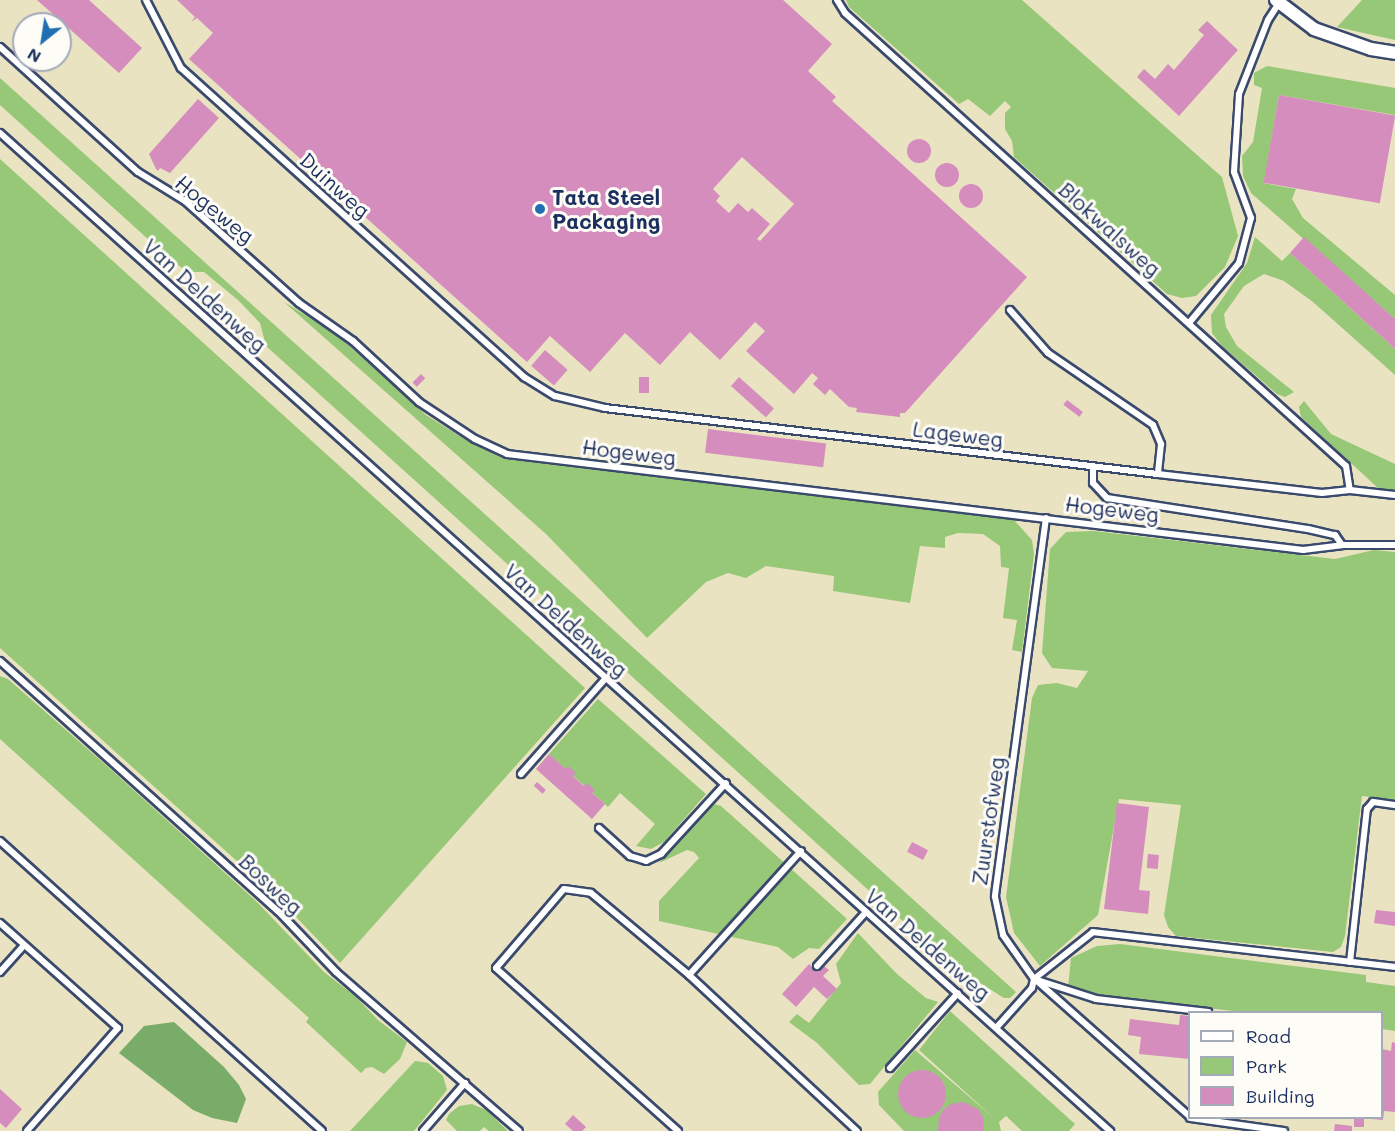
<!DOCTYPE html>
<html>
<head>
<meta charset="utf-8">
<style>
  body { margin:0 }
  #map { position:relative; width:1395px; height:1131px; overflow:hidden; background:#eae3c2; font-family:Mali,sans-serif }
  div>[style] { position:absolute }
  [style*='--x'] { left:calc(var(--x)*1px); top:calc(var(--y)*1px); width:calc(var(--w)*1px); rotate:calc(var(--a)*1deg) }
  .green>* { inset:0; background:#97c877 }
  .forest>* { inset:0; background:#79ac68 }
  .building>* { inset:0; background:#d58dbd; transform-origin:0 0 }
  .round { border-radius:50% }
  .roads { filter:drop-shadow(2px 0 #3a4a6d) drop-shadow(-2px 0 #3a4a6d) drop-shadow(0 2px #3a4a6d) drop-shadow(0 -2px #3a4a6d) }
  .service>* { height:6px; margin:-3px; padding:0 3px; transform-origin:3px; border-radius:3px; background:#fff }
  .minor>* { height:12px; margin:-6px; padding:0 6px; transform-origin:6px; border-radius:6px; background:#fff }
  .dots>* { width:16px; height:16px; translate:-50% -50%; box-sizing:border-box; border:3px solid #fdfcf7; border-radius:50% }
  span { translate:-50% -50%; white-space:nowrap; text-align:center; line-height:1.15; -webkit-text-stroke:6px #fdfcf7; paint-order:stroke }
  .street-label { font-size:21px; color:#1b2f5e }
  .poi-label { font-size:21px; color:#1b2f5e; font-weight:700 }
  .left { translate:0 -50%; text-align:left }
  .legend { position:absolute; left:1188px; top:1011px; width:195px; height:108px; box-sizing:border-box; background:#fdfcf7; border:2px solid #a3aaba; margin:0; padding:8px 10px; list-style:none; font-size:18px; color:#1b2f5e }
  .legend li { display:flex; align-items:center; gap:12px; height:30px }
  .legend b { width:30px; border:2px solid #a3aaba }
  .north { position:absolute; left:12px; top:12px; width:60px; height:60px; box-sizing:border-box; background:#fdfcf7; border:2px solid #a3aaba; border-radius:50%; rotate:210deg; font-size:16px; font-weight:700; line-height:24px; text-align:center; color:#1b2f5e }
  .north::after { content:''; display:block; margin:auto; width:21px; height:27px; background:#1f6fb2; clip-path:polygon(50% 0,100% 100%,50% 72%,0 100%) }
</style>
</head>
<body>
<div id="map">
  <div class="green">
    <div style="clip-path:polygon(846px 0,1022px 0,1222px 177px,1238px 236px,1225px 267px,1196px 296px,1182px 298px,1167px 294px,1014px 157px,1012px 141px,1005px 129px,1005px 113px,1011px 107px,1005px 101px,990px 116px,968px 99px,959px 104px,849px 7px)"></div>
    <div style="clip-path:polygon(1362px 0,1395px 0,1395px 40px,1337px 27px)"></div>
    <div style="clip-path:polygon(1267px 66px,1395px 88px,1395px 115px,1279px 95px,1264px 183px,1296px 189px,1292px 199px,1303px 218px,1395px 295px,1395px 319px,1251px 193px,1243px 176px,1242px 156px,1253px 142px,1262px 88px,1254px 85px,1254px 73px)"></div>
    <div style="clip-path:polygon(0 78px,1016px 992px,1010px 998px,1004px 998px,956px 968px,917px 934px,266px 346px,260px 323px,238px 300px,204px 272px,188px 272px,171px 260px,0 105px)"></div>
    <div style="clip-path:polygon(0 159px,585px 688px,340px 963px,278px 898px,0 648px)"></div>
    <div style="clip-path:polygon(1255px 237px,1282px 261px,1290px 253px,1395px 349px,1395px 375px,1313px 302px,1284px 281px,1264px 274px,1244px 286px,1224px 314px,1226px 327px,1237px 346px,1294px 392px,1285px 397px,1277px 394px,1221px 345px,1212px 333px,1211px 315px,1247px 263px)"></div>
    <div style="clip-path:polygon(284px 302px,334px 332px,426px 415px,466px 440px,504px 459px,1014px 520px,1032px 540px,1034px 554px,1022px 652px,1012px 650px,1017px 620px,1003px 618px,1009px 568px,1001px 567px,1000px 546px,983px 534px,958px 533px,945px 537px,945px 548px,920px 546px,910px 603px,833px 591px,834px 576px,766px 566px,746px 578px,728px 573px,706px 582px,647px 638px,546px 534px)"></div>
    <div style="clip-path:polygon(1304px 401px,1331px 434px,1395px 464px,1395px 490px,1378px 488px,1301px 417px,1299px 407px)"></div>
    <div style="clip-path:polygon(1094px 531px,1335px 559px,1374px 550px,1395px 552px,1395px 800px,1362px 796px,1345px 936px,1341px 947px,1333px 952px,1176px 936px,1168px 927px,1164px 915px,1181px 805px,1119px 799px,1098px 915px,1040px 966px,1014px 933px,1006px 897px,1032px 698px,1038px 685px,1057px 683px,1077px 688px,1088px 671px,1052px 668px,1042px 653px,1050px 549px,1066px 532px)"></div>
    <div style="clip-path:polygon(0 676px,8px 679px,107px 766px,256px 901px,324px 972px,355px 996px,378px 1020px,407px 1042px,400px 1059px,384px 1074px,372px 1067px,366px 1068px,361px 1073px,306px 1022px,309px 1018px,0 739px)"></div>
    <div style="clip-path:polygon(598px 699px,706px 794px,664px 842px,651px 849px,636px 846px,655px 824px,620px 793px,608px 807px,549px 754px)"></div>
    <div style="clip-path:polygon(714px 804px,721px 806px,847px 919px,819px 949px,809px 948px,793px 959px,778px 947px,659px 921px,659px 901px,699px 858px,694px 852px,687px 850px,659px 863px)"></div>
    <div style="clip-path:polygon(858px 933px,897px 974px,926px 998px,938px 1002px,870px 1084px,859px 1085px,817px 1043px,789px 1022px,797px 1014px,809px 1023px,841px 983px,836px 964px)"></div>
    <div style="clip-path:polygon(1120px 944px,1366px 975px,1366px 982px,1395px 986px,1395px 1031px,1382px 1029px,1382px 1012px,1242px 1012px,1094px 995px,1068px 988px,1071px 958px,1097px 946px)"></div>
    <div style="clip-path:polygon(950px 1011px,1075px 1124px,1069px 1131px,1022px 1131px,1006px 1116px,999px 1122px,1001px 1131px,904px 1131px,879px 1105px,878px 1092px,915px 1050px,995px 1119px,919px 1050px)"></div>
    <div style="clip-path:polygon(415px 1061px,428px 1063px,443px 1076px,447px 1090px,414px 1131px,350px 1131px)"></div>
    <div style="clip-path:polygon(472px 1104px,486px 1110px,508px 1131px,489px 1131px,484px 1127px,480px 1131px,457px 1131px,446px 1120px,449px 1114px,459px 1106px)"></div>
  </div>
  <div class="forest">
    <div style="clip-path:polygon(174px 1022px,224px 1067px,239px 1085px,246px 1099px,237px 1123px,212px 1118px,193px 1110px,119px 1053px,144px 1026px)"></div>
  </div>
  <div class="building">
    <div style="clip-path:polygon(37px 0,89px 0,142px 48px,119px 73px)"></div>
    <div style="clip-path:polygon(evenodd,177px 0,783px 0,832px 44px,808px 71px,836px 97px,832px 101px,1027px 277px,905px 413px,900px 413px,900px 417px,856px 412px,857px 408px,849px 407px,830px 389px,825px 395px,813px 384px,818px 378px,812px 373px,794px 394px,746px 351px,765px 331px,755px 322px,720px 360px,690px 332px,660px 365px,625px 333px,590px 372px,550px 336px,527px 362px,189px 59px,213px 33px,197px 18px,191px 22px,195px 17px,177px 0,742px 157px,794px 204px,760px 241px,757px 239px,770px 224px,752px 208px,748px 212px,738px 203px,729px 213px,716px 201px,720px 196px,713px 189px,742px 157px)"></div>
    <div style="clip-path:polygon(1207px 21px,1238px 50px,1179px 116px,1137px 77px,1144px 69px,1155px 79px,1168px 64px,1174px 70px,1204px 35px,1198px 30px)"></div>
    <div style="left:1279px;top:95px;width:118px;height:89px;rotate:10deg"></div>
    <div style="clip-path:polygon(198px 99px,219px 118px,170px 173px,160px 168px,158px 171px,156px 169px,149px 154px)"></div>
    <div class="round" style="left:907px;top:139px;width:24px;height:24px"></div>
    <div class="round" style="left:935px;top:163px;width:24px;height:24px"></div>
    <div class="round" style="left:959px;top:184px;width:24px;height:24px"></div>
    <div style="clip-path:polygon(1304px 237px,1395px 319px,1395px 349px,1290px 253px)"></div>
    <div style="left:545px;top:350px;width:30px;height:21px;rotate:41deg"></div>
    <div style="left:421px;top:374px;width:6px;height:12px;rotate:45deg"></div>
    <div style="left:639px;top:377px;width:10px;height:16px"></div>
    <div style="left:739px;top:377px;width:47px;height:12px;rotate:42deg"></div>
    <div style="left:1067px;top:400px;width:20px;height:6px;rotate:37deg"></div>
    <div style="left:708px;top:429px;width:119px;height:24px;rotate:7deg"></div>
    <div style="clip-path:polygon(549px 754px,566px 769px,568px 766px,576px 773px,573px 776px,584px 786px,587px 783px,595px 790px,592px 793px,605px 804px,592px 819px,536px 769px)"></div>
    <div style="left:537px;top:782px;width:12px;height:5px;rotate:42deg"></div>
    <div style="clip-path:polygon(1117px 803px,1149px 807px,1139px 890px,1150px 891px,1148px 914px,1104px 909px)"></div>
    <div style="left:912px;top:842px;width:18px;height:11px;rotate:27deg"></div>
    <div style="left:1148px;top:854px;width:11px;height:14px;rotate:5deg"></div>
    <div style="clip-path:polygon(1376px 910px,1395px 912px,1395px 926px,1374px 923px)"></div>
    <div style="clip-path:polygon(809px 964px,819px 972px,824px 966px,829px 970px,823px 976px,837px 989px,827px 999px,814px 987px,796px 1007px,782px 994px)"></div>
    <div style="clip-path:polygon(1180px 1015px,1190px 1016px,1190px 1059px,1139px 1054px,1141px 1037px,1128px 1035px,1130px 1019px,1179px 1025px)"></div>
    <div style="clip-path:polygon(1392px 1042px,1395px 1043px,1395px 1112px,1384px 1111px,1383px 1120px,1371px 1119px,1382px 1118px,1382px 1049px,1391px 1051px)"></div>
    <div class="round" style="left:898px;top:1070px;width:48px;height:48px"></div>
    <div style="clip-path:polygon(0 1089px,22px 1109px,6px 1128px,0 1123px)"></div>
    <div style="clip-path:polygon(964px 1102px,979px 1110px,983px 1118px,984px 1131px,938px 1131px,939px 1118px,943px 1110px,951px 1104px)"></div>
    <div style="clip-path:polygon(573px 1115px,586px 1127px,582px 1131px,573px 1131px,565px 1124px)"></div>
    <div style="left:1354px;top:1118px;width:10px;height:9px"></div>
    <div style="clip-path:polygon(1335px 1124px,1352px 1126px,1352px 1131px,1334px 1131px)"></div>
  </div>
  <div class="roads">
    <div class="service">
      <div style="--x:146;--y:0;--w:76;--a:62.8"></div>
      <div style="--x:181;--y:68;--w:462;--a:42"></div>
      <div style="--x:524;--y:377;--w:36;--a:32"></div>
      <div style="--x:555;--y:396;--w:51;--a:13.5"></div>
      <div style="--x:605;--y:408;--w:557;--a:6.81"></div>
      <div style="--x:1158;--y:474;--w:165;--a:6.6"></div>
      <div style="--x:1322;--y:493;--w:28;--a:-6"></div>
      <div style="--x:1350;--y:490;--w:45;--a:6.3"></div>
      <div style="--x:837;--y:0;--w:15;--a:58"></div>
      <div style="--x:845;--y:13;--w:675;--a:42.12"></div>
      <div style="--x:1346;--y:466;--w:24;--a:81"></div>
      <div style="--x:0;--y:47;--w:186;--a:42.2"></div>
      <div style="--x:138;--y:172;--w:55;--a:31.7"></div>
      <div style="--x:185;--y:201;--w:153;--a:41.8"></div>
      <div style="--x:299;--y:303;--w:66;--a:35.1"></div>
      <div style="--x:353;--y:341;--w:90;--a:42.7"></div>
      <div style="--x:419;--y:402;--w:67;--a:33.5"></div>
      <div style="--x:475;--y:439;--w:35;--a:25"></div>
      <div style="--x:507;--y:454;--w:802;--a:6.88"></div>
      <div style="--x:1303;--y:550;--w:39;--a:-7"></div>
      <div style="--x:1342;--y:545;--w:53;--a:0"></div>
      <div style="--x:0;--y:133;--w:1493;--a:41.96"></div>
      <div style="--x:1010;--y:310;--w:57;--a:48.5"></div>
      <div style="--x:1048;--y:353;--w:127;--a:34.4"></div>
      <div style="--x:1153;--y:425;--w:21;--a:67"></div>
      <div style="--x:1161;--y:444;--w:30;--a:96"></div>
      <div style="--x:1189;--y:323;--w:78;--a:-50.2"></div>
      <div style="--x:1239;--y:263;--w:47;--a:-75.1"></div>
      <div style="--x:1251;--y:218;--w:49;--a:-110.3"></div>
      <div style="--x:1234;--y:172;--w:78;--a:-86.3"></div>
      <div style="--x:1239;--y:94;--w:79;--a:-68.6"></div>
      <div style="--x:1268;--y:20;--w:20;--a:-57"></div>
      <div style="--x:1093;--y:466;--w:17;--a:90"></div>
      <div style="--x:1093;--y:483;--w:21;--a:47"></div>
      <div style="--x:1107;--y:498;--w:203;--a:8.8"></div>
      <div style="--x:1308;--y:529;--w:28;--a:13"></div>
      <div style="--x:1335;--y:535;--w:12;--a:55"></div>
      <div style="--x:1046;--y:518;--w:382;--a:97.7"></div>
      <div style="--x:995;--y:897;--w:39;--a:78"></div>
      <div style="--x:1003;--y:935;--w:54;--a:54.8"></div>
      <div style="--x:1034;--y:979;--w:65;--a:17.9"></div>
      <div style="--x:1096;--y:999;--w:113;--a:6.6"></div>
      <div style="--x:0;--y:661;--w:374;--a:42"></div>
      <div style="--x:278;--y:911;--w:84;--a:46.4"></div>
      <div style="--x:336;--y:972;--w:242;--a:41"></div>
      <div style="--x:521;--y:774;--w:128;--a:-48.5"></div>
      <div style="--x:599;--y:828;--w:42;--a:42.1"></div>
      <div style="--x:630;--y:856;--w:17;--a:17"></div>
      <div style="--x:646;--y:861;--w:17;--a:-25"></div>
      <div style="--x:661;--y:854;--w:96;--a:-47.5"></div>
      <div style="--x:0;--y:841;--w:433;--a:42"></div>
      <div style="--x:0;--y:923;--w:158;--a:41.7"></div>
      <div style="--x:118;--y:1028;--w:137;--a:131.5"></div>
      <div style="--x:1350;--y:962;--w:154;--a:-83.7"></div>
      <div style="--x:1367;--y:809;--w:9;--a:-49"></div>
      <div style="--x:1373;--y:802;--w:22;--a:8"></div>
      <div style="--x:817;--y:966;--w:73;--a:-47.8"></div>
      <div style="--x:0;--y:972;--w:36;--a:-48"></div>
      <div style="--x:689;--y:975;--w:167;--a:-47.9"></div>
      <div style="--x:1037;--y:981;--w:205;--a:41.6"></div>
      <div style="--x:997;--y:1027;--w:52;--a:-48.1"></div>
      <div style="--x:1032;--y:988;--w:9;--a:-77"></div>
      <div style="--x:1034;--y:979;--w:75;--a:-38.5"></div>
      <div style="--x:1093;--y:932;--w:304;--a:6.6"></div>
      <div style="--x:890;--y:1068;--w:101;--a:-47.8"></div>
      <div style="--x:1190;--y:1118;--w:95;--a:7.9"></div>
      <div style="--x:423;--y:1131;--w:64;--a:-48.8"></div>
      <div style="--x:678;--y:1131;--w:244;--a:-138.2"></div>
      <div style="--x:496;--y:968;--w:104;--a:-49.3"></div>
      <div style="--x:564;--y:889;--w:27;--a:8"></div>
      <div style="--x:591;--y:893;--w:128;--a:39.9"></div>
      <div style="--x:689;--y:975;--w:229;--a:42.9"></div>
    </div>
    <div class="minor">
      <div style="--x:1276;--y:0;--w:48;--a:37.3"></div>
      <div style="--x:1314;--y:29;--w:60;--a:19.3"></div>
      <div style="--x:1371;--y:49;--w:24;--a:9"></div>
    </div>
  </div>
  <div class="dots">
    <div style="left:540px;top:209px;background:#1f6fb2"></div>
  </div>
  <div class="street-label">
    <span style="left:335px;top:185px;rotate:42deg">Duinweg</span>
    <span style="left:215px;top:209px;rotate:39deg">Hogeweg</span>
    <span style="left:1110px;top:229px;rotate:42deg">Blokwalsweg</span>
    <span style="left:205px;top:295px;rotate:42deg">Van Deldenweg</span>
    <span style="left:958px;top:434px;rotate:7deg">Lageweg</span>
    <span style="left:629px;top:452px;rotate:7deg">Hogeweg</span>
    <span style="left:1112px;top:509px;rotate:7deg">Hogeweg</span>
    <span style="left:566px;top:620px;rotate:42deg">Van Deldenweg</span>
    <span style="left:988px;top:821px;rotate:-82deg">Zuurstofweg</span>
    <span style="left:271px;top:884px;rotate:43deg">Bosweg</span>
    <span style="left:928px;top:944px;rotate:41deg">Van Deldenweg</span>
  </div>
  <div class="poi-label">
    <span class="left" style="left:552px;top:209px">Tata Steel<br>Packaging</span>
  </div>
  <ul class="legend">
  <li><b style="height:8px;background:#fff"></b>Road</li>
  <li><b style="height:16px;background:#97c877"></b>Park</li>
  <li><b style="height:16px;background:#d58dbd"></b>Building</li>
  </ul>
  <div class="north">N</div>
</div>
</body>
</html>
